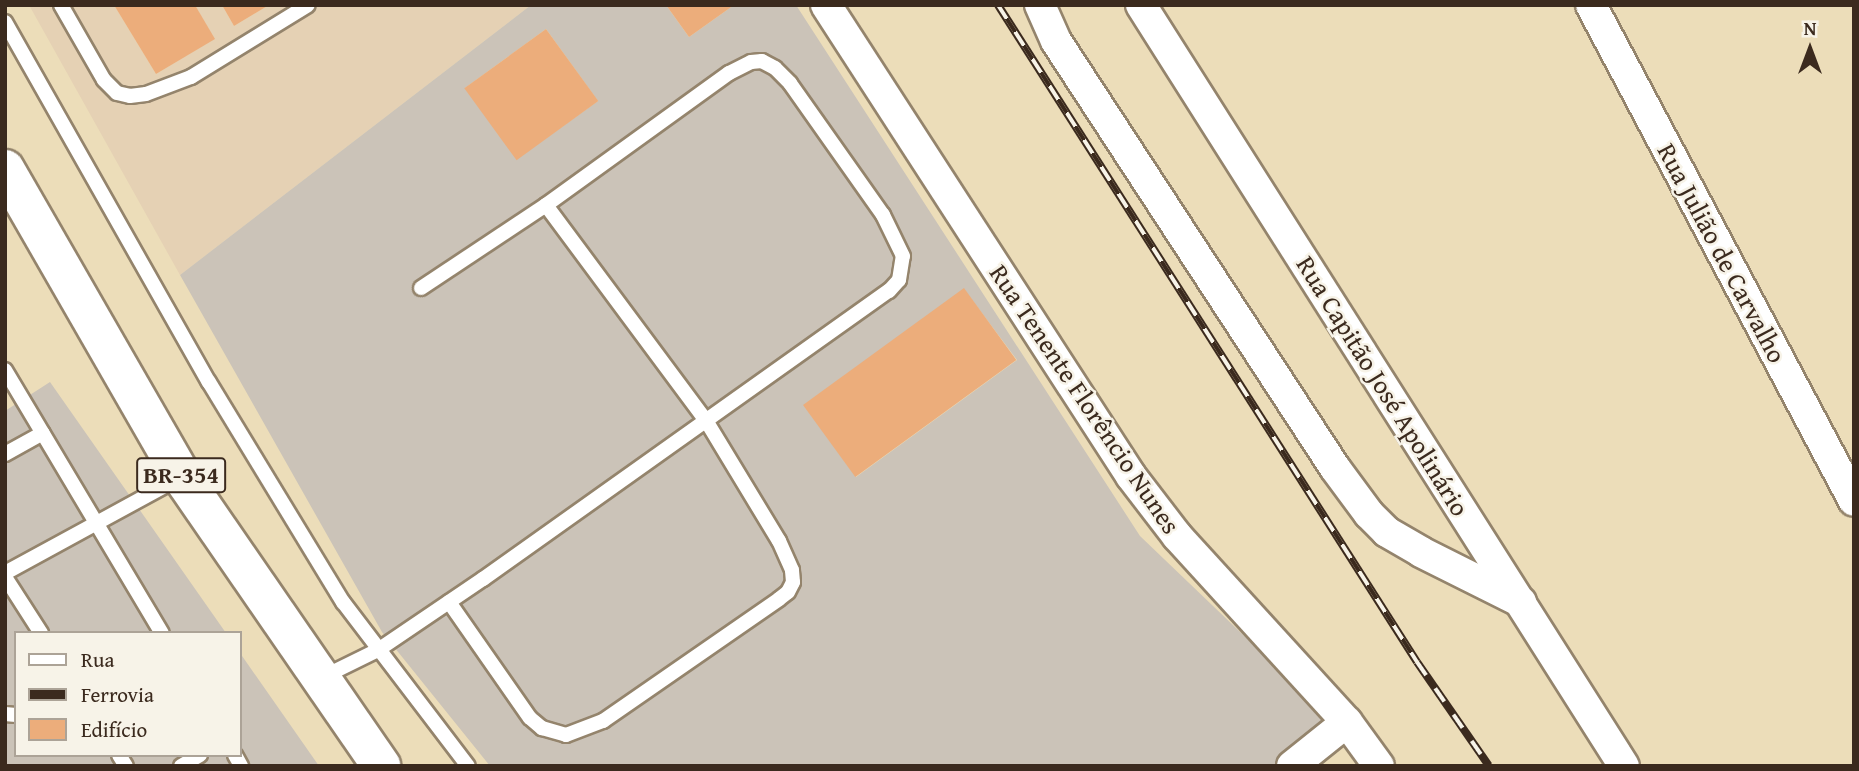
<!DOCTYPE html>
<html>
<head>
<meta charset="utf-8">
<style>
  body { margin:0 }
  #map { position:relative; width:1859px; height:771px; overflow:hidden; background:#ecddb9; font-family:"Gentium Book Plus",serif }
  div>[style] { position:absolute }
  [style*='--x'] { left:calc(var(--x)*1px); top:calc(var(--y)*1px); width:calc(var(--w)*1px); rotate:calc(var(--a)*1deg) }
  .built>* { inset:0; background:#e5d1b4 }
  .industrial>* { inset:0; background:#cbc3b8 }
  .building>* { inset:0; background:#ecad7b; transform-origin:0 0 }
  .roads { filter:drop-shadow(2px 0 #94846c) drop-shadow(-2px 0 #94846c) drop-shadow(0 2px #94846c) drop-shadow(0 -2px #94846c) }
  .lane>* { height:14px; margin:-7px; padding:0 7px; transform-origin:7px; border-radius:7px; background:#fff }
  .street>* { height:30px; margin:-15px; padding:0 15px; transform-origin:15px; border-radius:15px; background:#fff }
  .primary>* { height:38px; margin:-19px; padding:0 19px; transform-origin:19px; border-radius:19px; background:#fff }
  .rail>* { height:8px; margin-top:-4px; transform-origin:0; background:repeating-linear-gradient(90deg,#f7f3e8 0 16px,#3b2a1e 0 32px); box-sizing:border-box; border-block:2px solid #3b2a1e }
  span { translate:-50% -50%; white-space:nowrap; text-align:center; line-height:1.15; -webkit-text-stroke:5px #f7f3e8; paint-order:stroke }
  .shield-label span { padding:2px 5px; background:#f7f3e8; border:2px solid; border-radius:5px; -webkit-text-stroke-width:0 }
  .shield-label { font-size:24px; color:#3b2a1e; font-weight:700 }
  .street-label { font-size:26px; color:#3b2a1e }
  .frame { position:absolute; inset:0; border:7px solid #3b2a1e; pointer-events:none }
  .legend { position:absolute; left:14px; top:631px; width:228px; height:126px; box-sizing:border-box; background:#f7f3e8; border:2px solid #aca397; margin:0; padding:9px 12px; list-style:none; font-size:21px; color:#3b2a1e }
  .legend li { display:flex; align-items:center; gap:14px; height:35px }
  .legend b { width:35px; border:2px solid #aca397 }
  .north { position:absolute; left:1775px; top:14px; width:70px; height:70px; -webkit-text-stroke:5px #f7f3e8; paint-order:stroke; rotate:0deg; font-size:19px; font-weight:700; line-height:28px; text-align:center; color:#3b2a1e }
  .north::after { content:''; display:block; margin:auto; width:24px; height:32px; background:#3b2a1e; clip-path:polygon(50% 0,100% 100%,50% 72%,0 100%) }
</style>
</head>
<body>
<div id="map">
  <div class="built">
    <div style="clip-path:polygon(29px 5px,114px 5px,156px 74px,214px 39px,195px 5px,222px 5px,234px 26px,269px 5px,531px 5px,180px 275px)"></div>
  </div>
  <div class="industrial">
    <div style="clip-path:polygon(evenodd,531px 5px,666px 5px,689px 37px,734px 5px,796px 5px,1140px 536px,1332px 720px,1274px 766px,490px 766px,382px 632px,180px 275px,531px 5px,546px 29px,598px 101px,517px 159px,465px 88px,546px 29px,531px 5px,964px 289px,1017px 360px,856px 477px,804px 405px,964px 289px)"></div>
    <div style="clip-path:polygon(50px 382px,226px 633px,16px 633px,16px 755px,240px 755px,240px 653px,319px 766px,5px 766px,5px 411px)"></div>
  </div>
  <div class="building">
    <div style="clip-path:polygon(114px 5px,195px 5px,215px 39px,156px 74px)"></div>
    <div style="clip-path:polygon(222px 5px,269px 5px,234px 26px)"></div>
    <div style="clip-path:polygon(666px 5px,734px 5px,689px 37px)"></div>
    <div style="left:546px;top:29px;width:89px;height:101px;rotate:54deg"></div>
    <div style="left:964px;top:288px;width:89px;height:199px;rotate:54deg"></div>
  </div>
  <div class="roads">
    <div class="lane">
      <div style="--x:61;--y:5;--w:86;--a:60.2"></div>
      <div style="--x:104;--y:80;--w:18;--a:45"></div>
      <div style="--x:117;--y:93;--w:13;--a:13"></div>
      <div style="--x:130;--y:96;--w:16;--a:-7"></div>
      <div style="--x:146;--y:94;--w:48;--a:-20.7"></div>
      <div style="--x:191;--y:77;--w:137;--a:-31.6"></div>
      <div style="--x:5;--y:22;--w:414;--a:60.5"></div>
      <div style="--x:209;--y:382;--w:258;--a:58.7"></div>
      <div style="--x:343;--y:602;--w:206;--a:52.7"></div>
      <div style="--x:5;--y:370;--w:306;--a:59.2"></div>
      <div style="--x:5;--y:454;--w:43;--a:-28.9"></div>
      <div style="--x:5;--y:573;--w:200;--a:-28.6"></div>
      <div style="--x:5;--y:577;--w:67;--a:57.3"></div>
      <div style="--x:449;--y:602;--w:141;--a:55.1"></div>
      <div style="--x:530;--y:718;--w:16;--a:40"></div>
      <div style="--x:542;--y:728;--w:25;--a:16"></div>
      <div style="--x:566;--y:735;--w:40;--a:-21"></div>
      <div style="--x:603;--y:721;--w:214;--a:-34.7"></div>
      <div style="--x:779;--y:599;--w:11;--a:-38"></div>
      <div style="--x:788;--y:592;--w:11;--a:-63"></div>
      <div style="--x:793;--y:582;--w:12;--a:-95"></div>
      <div style="--x:792;--y:570;--w:32;--a:-114"></div>
      <div style="--x:779;--y:541;--w:139;--a:-121.2"></div>
      <div style="--x:707;--y:422;--w:270;--a:-126.6"></div>
      <div style="--x:321;--y:678;--w:64;--a:-26.2"></div>
      <div style="--x:378;--y:650;--w:127;--a:-34.1"></div>
      <div style="--x:483;--y:579;--w:498;--a:-35.4"></div>
      <div style="--x:889;--y:291;--w:15;--a:-48"></div>
      <div style="--x:899;--y:280;--w:24;--a:-81"></div>
      <div style="--x:903;--y:256;--w:46;--a:-116"></div>
      <div style="--x:883;--y:215;--w:161;--a:-125.2"></div>
      <div style="--x:790;--y:83;--w:21;--a:-135"></div>
      <div style="--x:775;--y:68;--w:15;--a:-152"></div>
      <div style="--x:762;--y:61;--w:11;--a:175"></div>
      <div style="--x:751;--y:62;--w:25;--a:153"></div>
      <div style="--x:729;--y:73;--w:226;--a:144.2"></div>
      <div style="--x:546;--y:205;--w:150;--a:146.4"></div>
      <div style="--x:5;--y:714;--w:11;--a:5"></div>
      <div style="--x:119;--y:755;--w:13;--a:58"></div>
      <div style="--x:235;--y:755;--w:13;--a:61"></div>
      <div style="--x:181;--y:766;--w:22;--a:-30"></div>
    </div>
    <div class="street">
      <div style="--x:826;--y:5;--w:561;--a:57.07"></div>
      <div style="--x:1131;--y:476;--w:76;--a:52.5"></div>
      <div style="--x:1177;--y:536;--w:252;--a:47.6"></div>
      <div style="--x:1347;--y:722;--w:54;--a:54"></div>
      <div style="--x:1040;--y:5;--w:39;--a:66"></div>
      <div style="--x:1056;--y:41;--w:510;--a:56.84"></div>
      <div style="--x:1335;--y:468;--w:57;--a:53.5"></div>
      <div style="--x:1369;--y:514;--w:25;--a:45"></div>
      <div style="--x:1387;--y:532;--w:39;--a:30"></div>
      <div style="--x:1421;--y:552;--w:112;--a:26.6"></div>
      <div style="--x:1141;--y:5;--w:901;--a:57.6"></div>
      <div style="--x:1591;--y:5;--w:561;--a:62.07"></div>
      <div style="--x:1292;--y:766;--w:70;--a:-38.7"></div>
    </div>
    <div class="primary">
      <div style="--x:5;--y:169;--w:355;--a:60.1"></div>
      <div style="--x:182;--y:477;--w:351;--a:55.4"></div>
    </div>
  </div>
  <div class="rail">
    <div style="--x:998;--y:5;--w:779;--a:57.47"></div>
    <div style="--x:1417;--y:662;--w:126;--a:55.3"></div>
  </div>
  <div class="shield-label">
    <span style="left:181px;top:475px">BR-354</span>
  </div>
  <div class="street-label">
    <span style="left:1722px;top:253px;rotate:62deg">Rua Julião de Carvalho</span>
    <span style="left:1383px;top:386px;rotate:58deg">Rua Capitão José Apolinário</span>
    <span style="left:1085px;top:399px;rotate:56deg">Rua Tenente Florêncio Nunes</span>
  </div>
  <div class="frame"></div>
  <ul class="legend">
  <li><b style="height:9px;background:#fff"></b>Rua</li>
  <li><b style="height:9px;background:#3b2a1e"></b>Ferrovia</li>
  <li><b style="height:19px;background:#ecad7b"></b>Edifício</li>
  </ul>
  <div class="north">N</div>
</div>
</body>
</html>
